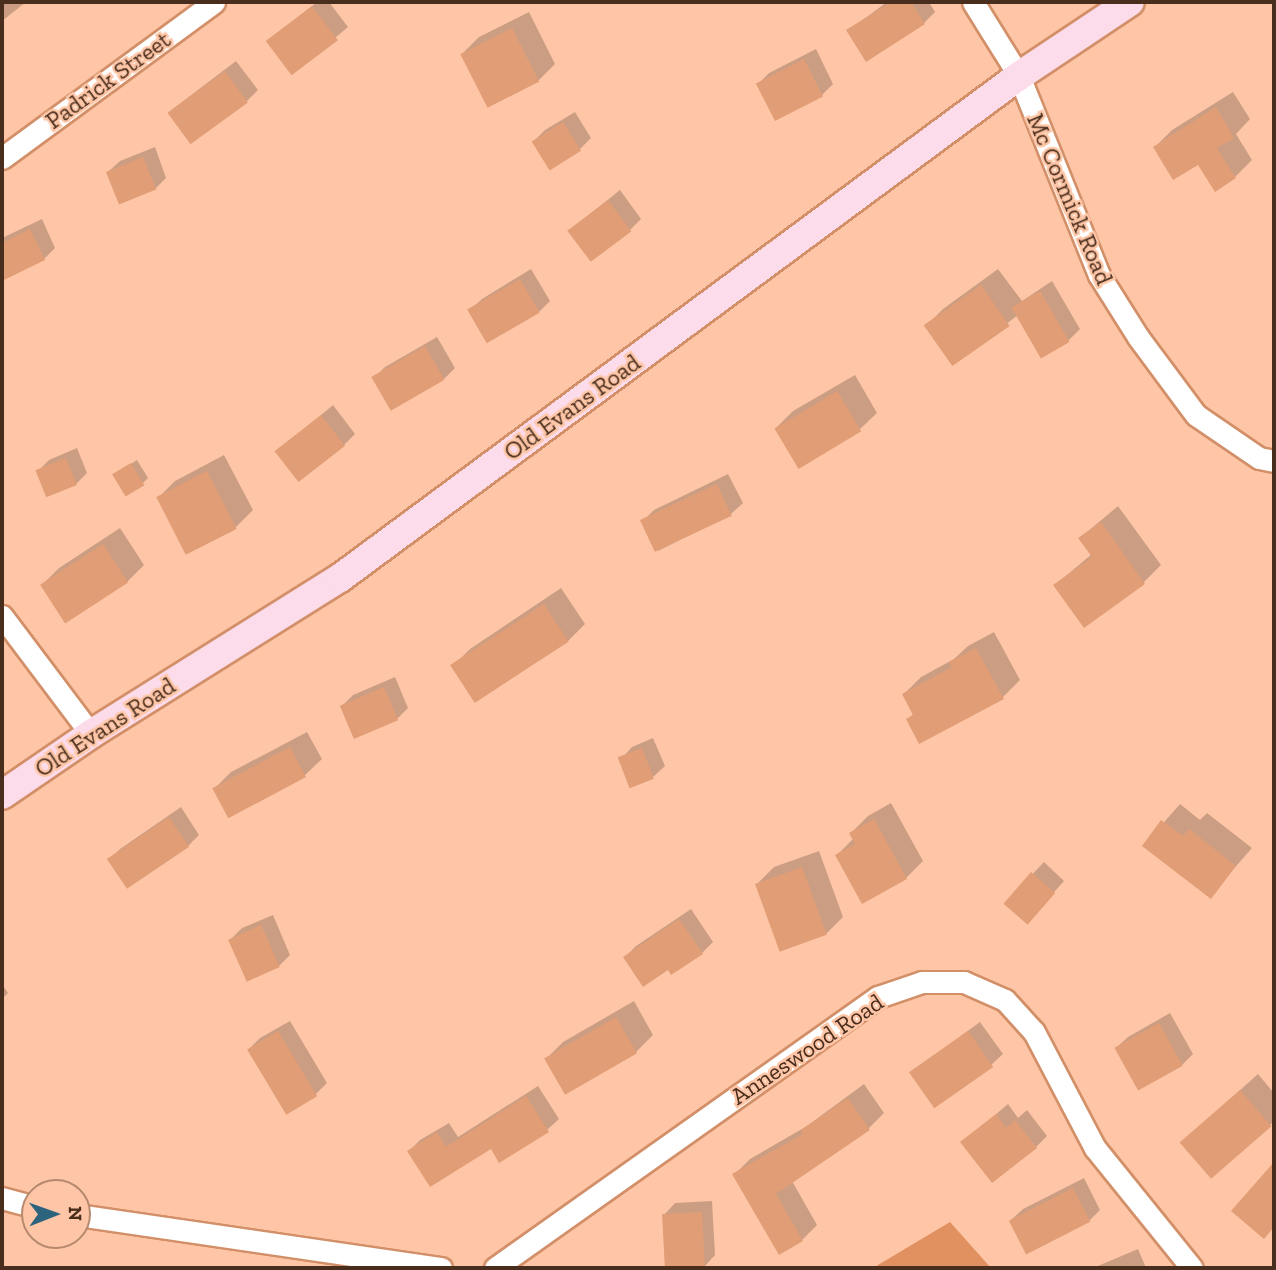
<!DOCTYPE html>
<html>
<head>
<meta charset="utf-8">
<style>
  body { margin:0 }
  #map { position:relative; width:1276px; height:1270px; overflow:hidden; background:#fec6a6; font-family:"Zilla Slab",serif }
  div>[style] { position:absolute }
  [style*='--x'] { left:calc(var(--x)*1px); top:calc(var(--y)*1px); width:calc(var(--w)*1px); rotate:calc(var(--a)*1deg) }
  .green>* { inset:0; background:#e19060 }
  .shadow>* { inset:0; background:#0003 }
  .building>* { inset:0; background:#e19d75; transform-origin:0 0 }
  .roads { filter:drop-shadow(2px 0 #d28f68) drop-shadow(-2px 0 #d28f68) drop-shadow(0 2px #d28f68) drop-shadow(0 -2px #d28f68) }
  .street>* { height:21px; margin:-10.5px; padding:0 10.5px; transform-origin:10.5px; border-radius:10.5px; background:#fff }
  .secondary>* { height:28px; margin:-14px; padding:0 14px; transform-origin:14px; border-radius:14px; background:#fcdbea }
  span { translate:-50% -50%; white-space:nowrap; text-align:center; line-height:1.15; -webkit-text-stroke:5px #fec6a6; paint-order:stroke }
  .street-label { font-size:24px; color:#492d1d }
  .frame { position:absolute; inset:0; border:4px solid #492d1d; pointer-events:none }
  .north { position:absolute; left:21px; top:1179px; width:70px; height:70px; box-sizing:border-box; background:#fec6a6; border:2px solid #b6896f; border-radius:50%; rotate:89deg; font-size:19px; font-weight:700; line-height:28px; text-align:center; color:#492d1d }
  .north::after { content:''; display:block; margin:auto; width:24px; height:32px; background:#2c647e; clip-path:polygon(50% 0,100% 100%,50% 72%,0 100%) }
</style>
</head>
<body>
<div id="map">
  <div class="green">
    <div style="clip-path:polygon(950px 1222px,991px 1268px,873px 1268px)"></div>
  </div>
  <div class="shadow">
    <div style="clip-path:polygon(2px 2px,26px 2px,2px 21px)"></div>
    <div style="clip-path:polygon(317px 2px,329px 2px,348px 27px,293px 73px,269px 41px)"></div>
    <div style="clip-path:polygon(887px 2px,929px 2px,935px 12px,924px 23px,848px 31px)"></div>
    <div style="clip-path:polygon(529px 12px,555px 64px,538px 81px,462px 54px,479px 37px)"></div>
    <div style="clip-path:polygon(816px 49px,833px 84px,822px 95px,758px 84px,769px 73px)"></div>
    <div style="clip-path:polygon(236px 61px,258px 90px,246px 102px,169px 112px)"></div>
    <div style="clip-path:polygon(1233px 92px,1250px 119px,1236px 134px,1252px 160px,1235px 177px,1155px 147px,1172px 130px)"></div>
    <div style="clip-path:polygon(575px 112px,591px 138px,580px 149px,533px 142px,545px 130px)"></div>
    <div style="clip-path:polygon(155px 147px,166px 178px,155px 189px,108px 172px,120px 161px)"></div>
    <div style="clip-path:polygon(620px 190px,641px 219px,630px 230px,569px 231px)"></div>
    <div style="clip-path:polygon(42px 219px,55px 248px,44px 259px,2px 279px,2px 238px)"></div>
    <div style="clip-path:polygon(531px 269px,550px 301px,539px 312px,470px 310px,482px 299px)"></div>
    <div style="clip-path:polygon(998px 269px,1022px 301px,1052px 281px,1080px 329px,1069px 340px,1043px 356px,1018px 315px,954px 364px,926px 326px,943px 309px)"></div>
    <div style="clip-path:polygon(437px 337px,455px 368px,444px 379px,374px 378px,385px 367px)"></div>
    <div style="clip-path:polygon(855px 375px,877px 413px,859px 430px,776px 428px,793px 411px)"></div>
    <div style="clip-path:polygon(333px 405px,355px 434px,344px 445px,277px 452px)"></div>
    <div style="clip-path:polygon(77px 448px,87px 473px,76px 484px,38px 471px,49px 460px)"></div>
    <div style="clip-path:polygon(224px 455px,253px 510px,235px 528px,158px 498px,175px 481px)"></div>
    <div style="clip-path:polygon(137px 460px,148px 478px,143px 483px,114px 475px)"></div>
    <div style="clip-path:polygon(728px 474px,743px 503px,731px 514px,658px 551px,643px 521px,654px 510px)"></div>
    <div style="clip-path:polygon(1118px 506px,1161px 565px,1144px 582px,1085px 625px,1055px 585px,1092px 554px,1080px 538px)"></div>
    <div style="clip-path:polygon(120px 528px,144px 565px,127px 582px,42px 585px,59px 568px)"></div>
    <div style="clip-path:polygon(561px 588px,585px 624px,568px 641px,476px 702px,453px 666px,470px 649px)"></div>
    <div style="clip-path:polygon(994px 632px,1020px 680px,1003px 697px,908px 720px,914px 713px,904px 694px,921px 677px,954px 659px,968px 646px)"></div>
    <div style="clip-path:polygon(395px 677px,408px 708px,397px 719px,342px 706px,353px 695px)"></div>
    <div style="clip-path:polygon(307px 732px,322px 759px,304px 776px,214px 789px,231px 772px)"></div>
    <div style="clip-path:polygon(653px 738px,665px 766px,653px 777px,633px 786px,621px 759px,632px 747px)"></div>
    <div style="clip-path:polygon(891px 803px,923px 861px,906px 878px,837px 855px,854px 838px,851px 833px,868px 816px)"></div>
    <div style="clip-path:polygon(1180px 804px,1200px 820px,1207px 813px,1252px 848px,1210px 896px,1144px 845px)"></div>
    <div style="clip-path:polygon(181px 807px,199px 835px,188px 846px,109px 860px,120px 849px)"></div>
    <div style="clip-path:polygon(819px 851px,843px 917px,826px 934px,757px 884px,774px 867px)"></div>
    <div style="clip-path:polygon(1044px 862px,1064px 881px,1037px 911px,1005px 903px)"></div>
    <div style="clip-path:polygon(691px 909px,713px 942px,702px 953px,668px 968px,625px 957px,636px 946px)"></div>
    <div style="clip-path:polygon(273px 915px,290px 955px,279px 966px,230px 940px,242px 928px)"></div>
    <div style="clip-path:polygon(2px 984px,8px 993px,2px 999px)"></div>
    <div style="clip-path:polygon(634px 1001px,653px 1035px,636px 1052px,546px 1059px,563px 1042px)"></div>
    <div style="clip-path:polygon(1170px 1013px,1193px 1054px,1182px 1065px,1116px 1048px,1128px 1037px)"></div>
    <div style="clip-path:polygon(290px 1021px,327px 1083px,316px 1094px,286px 1112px,249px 1049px,260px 1038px)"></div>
    <div style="clip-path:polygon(980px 1022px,1003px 1054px,991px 1065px,911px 1072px)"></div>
    <div style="clip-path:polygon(1258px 1074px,1274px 1093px,1274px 1121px,1270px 1125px,1182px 1142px)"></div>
    <div style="clip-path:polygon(864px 1084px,884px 1113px,869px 1128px,792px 1181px,817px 1225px,802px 1240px,735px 1174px,750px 1159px,807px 1126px)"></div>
    <div style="clip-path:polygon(538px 1086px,559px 1119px,547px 1130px,492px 1147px,409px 1151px,420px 1140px,449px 1123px,458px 1137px)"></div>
    <div style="clip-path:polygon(1008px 1104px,1018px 1118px,1027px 1110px,1047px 1136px,1036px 1147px,962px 1143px)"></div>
    <div style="clip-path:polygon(1084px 1178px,1100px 1210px,1089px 1221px,1011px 1220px,1023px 1209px)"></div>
    <div style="clip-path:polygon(712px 1201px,715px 1255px,704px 1267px,667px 1268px,664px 1215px,675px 1203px)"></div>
    <div style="clip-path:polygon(1138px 1249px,1146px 1268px,1092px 1268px,1093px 1268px)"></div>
  </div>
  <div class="building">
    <div style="clip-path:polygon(891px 2px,911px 2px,925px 24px,866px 62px,846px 30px)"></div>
    <div style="left:312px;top:6px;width:43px;height:58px;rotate:53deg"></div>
    <div style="left:512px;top:28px;width:60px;height:58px;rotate:63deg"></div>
    <div style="left:804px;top:59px;width:42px;height:54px;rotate:63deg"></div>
    <div style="left:225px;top:71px;width:39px;height:71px;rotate:54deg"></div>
    <div style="clip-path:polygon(1216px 107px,1234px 138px,1217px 148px,1236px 178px,1215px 192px,1198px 165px,1173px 180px,1153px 147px)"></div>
    <div style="left:563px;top:122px;width:34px;height:37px;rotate:58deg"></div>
    <div style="left:143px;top:157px;width:35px;height:40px;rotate:68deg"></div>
    <div style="left:608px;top:200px;width:39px;height:51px;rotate:53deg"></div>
    <div style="clip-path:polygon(30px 229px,45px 260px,2px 281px,2px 243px)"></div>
    <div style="left:520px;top:279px;width:39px;height:61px;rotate:60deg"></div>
    <div style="left:981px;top:285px;width:50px;height:70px;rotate:55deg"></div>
    <div style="left:1040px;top:291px;width:59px;height:33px;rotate:60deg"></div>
    <div style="left:425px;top:346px;width:39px;height:62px;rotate:60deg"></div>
    <div style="left:837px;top:391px;width:47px;height:73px;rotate:59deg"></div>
    <div style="left:321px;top:415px;width:39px;height:59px;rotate:52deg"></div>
    <div style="left:66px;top:458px;width:29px;height:33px;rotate:68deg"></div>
    <div style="left:131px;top:463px;width:26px;height:22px;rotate:59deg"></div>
    <div style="left:207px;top:471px;width:65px;height:57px;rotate:63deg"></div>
    <div style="left:717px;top:484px;width:35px;height:85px;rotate:65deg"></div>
    <div style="clip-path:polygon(1101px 522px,1145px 584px,1084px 628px,1053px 585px,1092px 557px,1078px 538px)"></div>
    <div style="left:103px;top:544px;width:46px;height:75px;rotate:57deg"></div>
    <div style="left:544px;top:604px;width:45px;height:112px;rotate:57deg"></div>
    <div style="clip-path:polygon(976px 648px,1004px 699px,919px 744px,906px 719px,913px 715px,902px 694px,952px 667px,949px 662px)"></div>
    <div style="left:384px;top:687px;width:36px;height:48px;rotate:67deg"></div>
    <div style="left:290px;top:747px;width:34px;height:88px;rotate:62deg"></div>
    <div style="left:642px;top:748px;width:33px;height:26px;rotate:69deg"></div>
    <div style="left:169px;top:817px;width:36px;height:75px;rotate:56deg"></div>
    <div style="clip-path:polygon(874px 819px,907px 879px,862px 904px,835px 855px,855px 844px,849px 833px)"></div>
    <div style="clip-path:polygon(1161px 820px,1183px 836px,1189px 829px,1236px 866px,1211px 899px,1142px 846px)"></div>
    <div style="left:802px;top:867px;width:72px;height:50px;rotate:70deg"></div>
    <div style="left:1031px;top:872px;width:32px;height:42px;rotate:41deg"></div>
    <div style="clip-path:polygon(679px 919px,703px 954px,671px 975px,668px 970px,643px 987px,623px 957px)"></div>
    <div style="left:261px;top:925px;width:46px;height:36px;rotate:66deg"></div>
    <div style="left:616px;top:1017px;width:42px;height:83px;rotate:60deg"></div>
    <div style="left:1159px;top:1023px;width:49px;height:51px;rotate:61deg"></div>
    <div style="left:278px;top:1031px;width:76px;height:36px;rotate:59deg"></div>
    <div style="left:968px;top:1031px;width:44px;height:72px;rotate:55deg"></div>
    <div style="left:1240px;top:1090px;width:48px;height:80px;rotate:49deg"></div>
    <div style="clip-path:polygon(526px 1096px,549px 1132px,499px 1163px,491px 1149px,430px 1187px,407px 1151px,437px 1132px,446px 1147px)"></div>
    <div style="clip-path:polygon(848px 1098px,870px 1130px,776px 1194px,803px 1241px,779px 1255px,732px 1174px,803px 1134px,801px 1130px)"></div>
    <div style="clip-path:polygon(996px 1114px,1006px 1128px,1015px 1120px,1037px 1148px,992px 1183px,960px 1142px)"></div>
    <div style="clip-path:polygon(1274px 1162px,1274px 1227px,1264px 1239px,1231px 1211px)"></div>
    <div style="left:1073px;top:1188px;width:38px;height:72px;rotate:63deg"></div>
    <div style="left:702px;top:1212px;width:56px;height:40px;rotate:87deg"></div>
  </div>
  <div class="roads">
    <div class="street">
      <div style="--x:973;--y:2;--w:87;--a:58.1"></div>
      <div style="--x:1019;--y:76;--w:214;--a:68.1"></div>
      <div style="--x:1099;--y:275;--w:73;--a:57.8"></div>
      <div style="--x:1138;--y:337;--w:97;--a:53.4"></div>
      <div style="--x:1196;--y:415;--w:76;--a:34.3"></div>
      <div style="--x:1259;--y:458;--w:15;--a:11"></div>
      <div style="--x:2;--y:158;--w:263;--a:-36.3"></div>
      <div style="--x:2;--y:616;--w:148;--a:53"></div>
      <div style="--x:2;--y:1198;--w:34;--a:15"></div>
      <div style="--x:77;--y:1215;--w:368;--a:8.3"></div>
      <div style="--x:495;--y:1268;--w:469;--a:-35.3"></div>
      <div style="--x:878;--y:997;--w:46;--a:-18.8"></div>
      <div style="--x:922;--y:982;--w:42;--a:0"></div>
      <div style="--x:964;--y:982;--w:45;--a:23.7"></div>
      <div style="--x:1005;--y:1000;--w:43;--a:47.8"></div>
      <div style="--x:1034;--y:1032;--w:131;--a:62.3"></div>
      <div style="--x:1095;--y:1148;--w:154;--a:51.1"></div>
    </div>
    <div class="secondary">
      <div style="--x:2;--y:795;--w:108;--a:-34.4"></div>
      <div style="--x:91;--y:734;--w:294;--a:-32.1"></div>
      <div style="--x:340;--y:578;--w:844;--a:-36.48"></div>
      <div style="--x:1019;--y:76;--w:133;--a:-33.7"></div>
    </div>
  </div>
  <div class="street-label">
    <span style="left:108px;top:80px;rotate:-36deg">Padrick Street</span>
    <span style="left:1070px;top:199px;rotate:67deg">Mc Cormick Road</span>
    <span style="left:572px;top:407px;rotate:-36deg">Old Evans Road</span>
    <span style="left:105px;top:727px;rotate:-33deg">Old Evans Road</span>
    <span style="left:807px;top:1049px;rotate:-34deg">Anneswood Road</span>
  </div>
  <div class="frame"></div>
  <div class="north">N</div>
</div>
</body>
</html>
